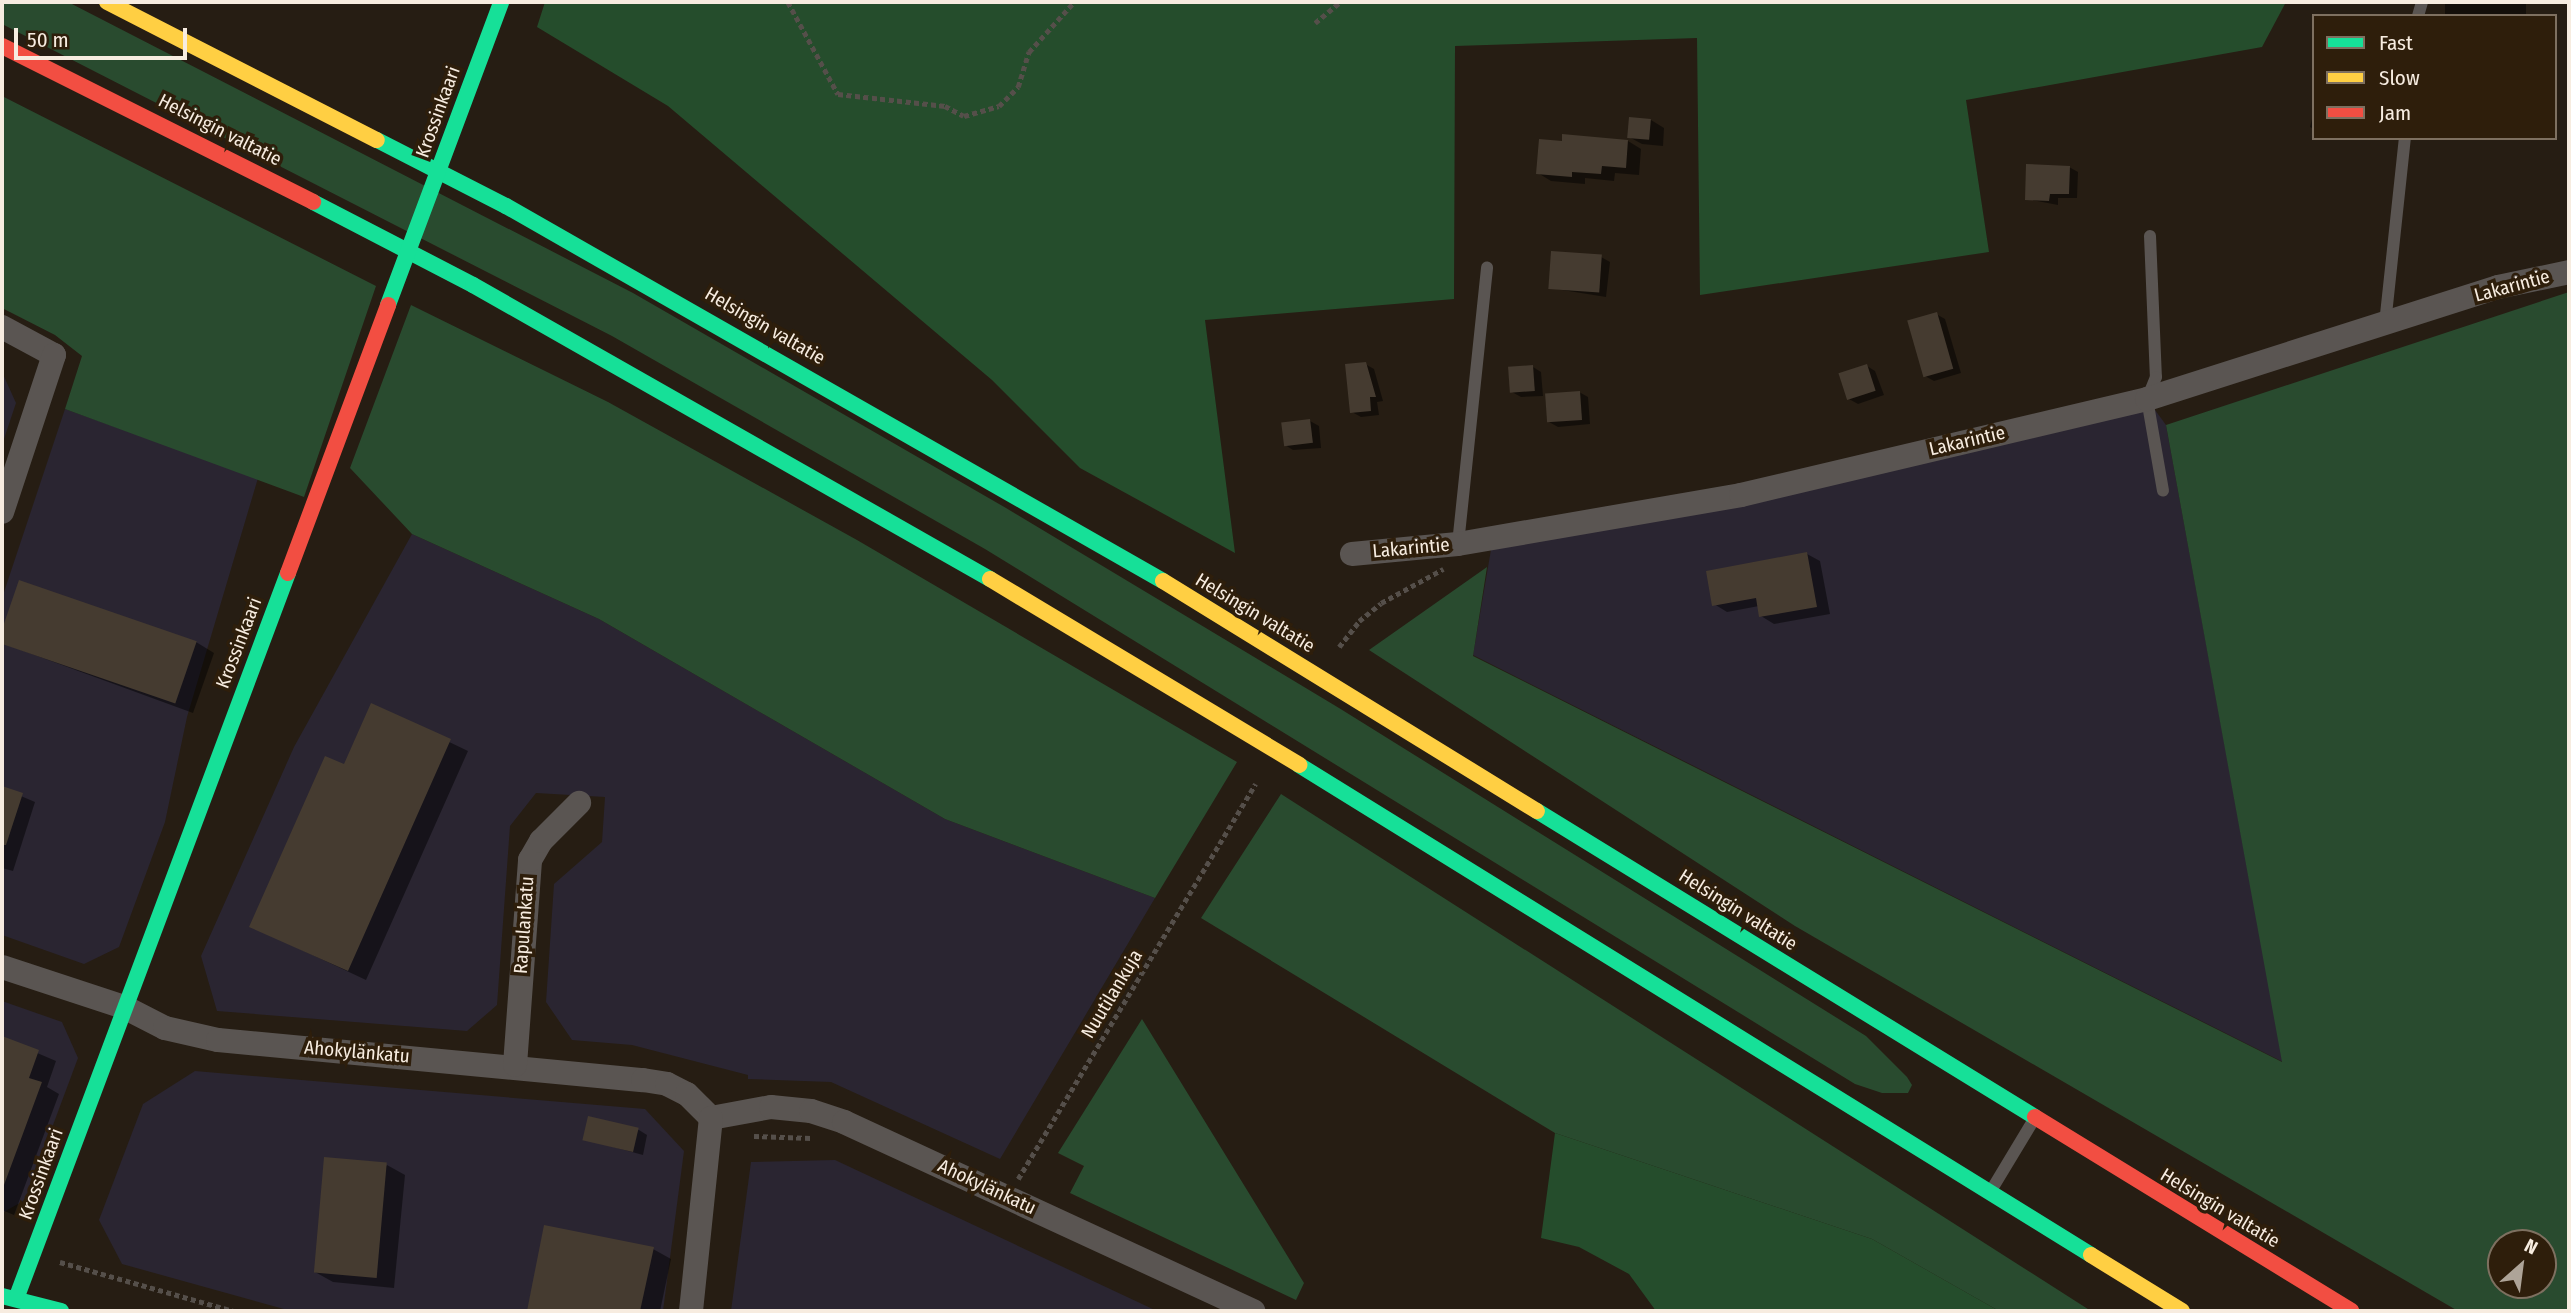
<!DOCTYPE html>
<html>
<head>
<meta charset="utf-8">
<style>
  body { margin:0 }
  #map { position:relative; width:2571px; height:1313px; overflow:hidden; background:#261d13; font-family:"Fira Sans Condensed",sans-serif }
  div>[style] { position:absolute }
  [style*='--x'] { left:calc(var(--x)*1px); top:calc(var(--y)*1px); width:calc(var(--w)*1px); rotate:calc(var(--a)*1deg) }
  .industrial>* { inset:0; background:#2a2531 }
  .green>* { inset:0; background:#294b2f }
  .forest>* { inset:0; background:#254d2c }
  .shadow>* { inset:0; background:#0007; transform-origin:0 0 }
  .building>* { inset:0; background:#453b30; transform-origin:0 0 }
  .path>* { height:4.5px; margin-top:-2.25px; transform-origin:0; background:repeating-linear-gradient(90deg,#554f4a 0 5px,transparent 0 8.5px) }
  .lane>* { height:12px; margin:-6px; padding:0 6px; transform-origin:6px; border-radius:6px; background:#5a5552 }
  .street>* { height:24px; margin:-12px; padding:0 12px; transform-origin:12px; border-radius:12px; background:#5a5552 }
  .fast>* { height:16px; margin:-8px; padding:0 8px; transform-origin:8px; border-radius:8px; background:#16e098 }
  .slow>* { height:16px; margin:-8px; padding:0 8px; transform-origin:8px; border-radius:8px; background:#ffcf43 }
  .jam>* { height:16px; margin:-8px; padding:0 8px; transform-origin:8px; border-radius:8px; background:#f24e42 }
  span { translate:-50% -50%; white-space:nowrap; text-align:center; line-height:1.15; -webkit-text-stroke:7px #2e1e0b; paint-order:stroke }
  .street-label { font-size:19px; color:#f7ece0 }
  .frame { position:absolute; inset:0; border:4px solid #f7ece0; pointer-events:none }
  .legend { position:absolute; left:2312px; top:14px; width:245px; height:126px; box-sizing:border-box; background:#2e1e0b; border:2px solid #7e7060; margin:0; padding:9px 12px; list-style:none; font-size:21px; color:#f7ece0 }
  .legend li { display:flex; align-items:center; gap:14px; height:35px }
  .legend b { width:35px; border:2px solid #7e7060 }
  .north { position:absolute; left:2487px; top:1229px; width:70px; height:70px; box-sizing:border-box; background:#2e1e0b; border:2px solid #7e7060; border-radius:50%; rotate:28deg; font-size:19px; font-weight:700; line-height:28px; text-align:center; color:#f7ece0 }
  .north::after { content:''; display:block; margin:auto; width:24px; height:32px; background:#aea498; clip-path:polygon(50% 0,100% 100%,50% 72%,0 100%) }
  .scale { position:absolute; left:14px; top:28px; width:173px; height:32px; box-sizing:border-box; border:4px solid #f7ece0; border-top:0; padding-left:9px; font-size:21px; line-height:24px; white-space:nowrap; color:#f7ece0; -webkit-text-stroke:5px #2e1e0b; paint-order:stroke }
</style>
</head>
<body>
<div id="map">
  <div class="industrial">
    <div style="clip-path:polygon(2px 372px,16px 403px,2px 445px)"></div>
    <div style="clip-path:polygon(2147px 399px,2166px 425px,2283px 1062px,1473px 655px,1493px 538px)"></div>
    <div style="clip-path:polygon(65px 409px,258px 478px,187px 717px,165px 822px,119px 947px,84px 964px,2px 935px,2px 598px)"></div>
    <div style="clip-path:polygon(412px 534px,599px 619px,945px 819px,1155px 898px,1000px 1159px,831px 1082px,748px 1079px,748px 1075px,632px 1045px,572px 1040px,546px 1002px,554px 884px,602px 842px,605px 797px,536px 793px,510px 826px,497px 1005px,467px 1031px,217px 1011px,201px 956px,294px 747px)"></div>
    <div style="clip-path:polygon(2px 1001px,62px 1022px,78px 1058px,25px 1200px,2px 1213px)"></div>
    <div style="clip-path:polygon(195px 1071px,645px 1109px,684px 1151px,663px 1311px,291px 1311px,122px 1264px,99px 1220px,143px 1104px)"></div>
    <div style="clip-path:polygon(835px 1160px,1157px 1311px,731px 1311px,751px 1162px)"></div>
  </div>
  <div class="green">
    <div style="clip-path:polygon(2px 2px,68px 2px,633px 293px,1006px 508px,1339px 708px,1866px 1036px,1907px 1077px,1912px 1085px,1908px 1093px,1882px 1093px,1855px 1084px,985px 549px,612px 336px,2px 24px)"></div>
    <div style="clip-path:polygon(2px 96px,376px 286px,304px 497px,65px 409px,82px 356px,55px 335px,2px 308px)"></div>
    <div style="clip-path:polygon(evenodd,2569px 292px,2569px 1311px,2458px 1311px,1795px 926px,1369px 650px,1487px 567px,1473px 656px,2282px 1062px,2166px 425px,2569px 292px,2501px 1243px,2543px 1243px,2543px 1285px,2501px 1285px,2501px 1243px)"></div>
    <div style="clip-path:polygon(411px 305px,608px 402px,857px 540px,1237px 762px,1155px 898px,945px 819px,599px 619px,412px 534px,350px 468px)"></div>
    <div style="clip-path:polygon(1281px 794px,2091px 1311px,1999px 1311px,1872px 1239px,1555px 1133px,1201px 918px)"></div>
    <div style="clip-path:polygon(1142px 1019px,1304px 1283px,1296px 1300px,1070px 1193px,1084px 1166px,1058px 1153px)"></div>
  </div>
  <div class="forest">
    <div style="clip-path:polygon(545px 2px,2286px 2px,2262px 47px,1966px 100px,1989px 252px,1700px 295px,1697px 38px,1455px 46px,1454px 299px,1205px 320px,1235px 553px,1080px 468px,992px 380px,668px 106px,537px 27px)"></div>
    <div style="clip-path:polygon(1555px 1133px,1872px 1239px,1999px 1311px,1656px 1311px,1629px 1274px,1579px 1247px,1541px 1238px)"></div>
  </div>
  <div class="shadow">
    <div style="left:2445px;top:2px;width:81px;height:14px"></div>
    <div style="clip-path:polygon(2314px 111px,2314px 129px,2310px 127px)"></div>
    <div style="clip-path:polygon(1651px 120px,1664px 128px,1663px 146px,1642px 144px,1629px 137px)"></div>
    <div style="clip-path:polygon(1628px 141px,1641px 149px,1639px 175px,1615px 173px,1614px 181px,1585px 178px,1585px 184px,1551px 181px,1538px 173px)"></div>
    <div style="clip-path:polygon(2069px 167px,2078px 172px,2077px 198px,2058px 198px,2058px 205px,2027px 199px)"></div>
    <div style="clip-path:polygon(1601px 257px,1610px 262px,1606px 297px,1550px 288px)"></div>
    <div style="clip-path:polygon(1936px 314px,1945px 319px,1961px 373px,1934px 381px,1925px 376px)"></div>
    <div style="clip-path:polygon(1365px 364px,1374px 369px,1383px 401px,1377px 402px,1379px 415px,1361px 417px,1352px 412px)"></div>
    <div style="clip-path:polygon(1867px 366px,1875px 371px,1884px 395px,1858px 404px,1849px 399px)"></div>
    <div style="clip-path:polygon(1533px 367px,1541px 372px,1543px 396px,1521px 397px,1512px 392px)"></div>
    <div style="clip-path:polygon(1579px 392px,1588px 397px,1590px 424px,1558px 427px,1549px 422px)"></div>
    <div style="clip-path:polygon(1310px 421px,1319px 426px,1321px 448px,1293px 450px,1285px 445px)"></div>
    <div style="clip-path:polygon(1807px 554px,1820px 561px,1830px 614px,1774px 624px,1761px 616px,1759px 606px,1727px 612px,1714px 604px)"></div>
    <div style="clip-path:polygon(20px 582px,196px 642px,214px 653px,193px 713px,2px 643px)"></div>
    <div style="clip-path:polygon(372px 705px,468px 751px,366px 980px,251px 926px,345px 766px)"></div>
    <div style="clip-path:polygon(2px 788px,35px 802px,13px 871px,2px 868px)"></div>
    <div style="clip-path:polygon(2px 1038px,56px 1061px,47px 1087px,59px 1094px,14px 1215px,2px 1210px)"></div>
    <div style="clip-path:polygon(639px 1130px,647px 1135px,643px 1155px,584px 1139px)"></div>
    <div style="clip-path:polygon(387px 1165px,405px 1175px,394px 1288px,333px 1282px,315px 1272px)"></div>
    <div style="clip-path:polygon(546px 1227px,653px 1249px,671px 1259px,660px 1311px,528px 1311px)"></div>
  </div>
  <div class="building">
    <div style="left:1629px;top:117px;width:22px;height:21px;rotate:5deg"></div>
    <div style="clip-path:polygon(1562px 134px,1628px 140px,1626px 168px,1602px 166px,1601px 174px,1572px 172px,1572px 177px,1536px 174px,1539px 139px,1562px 141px)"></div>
    <div style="clip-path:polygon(2026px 164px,2070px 166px,2069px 194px,2050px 194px,2049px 201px,2025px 200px)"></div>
    <div style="left:1551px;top:251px;width:51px;height:38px;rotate:4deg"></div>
    <div style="left:1937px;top:312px;width:59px;height:31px;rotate:74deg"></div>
    <div style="clip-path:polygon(1366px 362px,1376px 397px,1370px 397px,1371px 411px,1350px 413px,1345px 364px)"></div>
    <div style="left:1867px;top:364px;width:28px;height:30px;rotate:72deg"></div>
    <div style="left:1533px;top:365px;width:26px;height:25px;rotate:86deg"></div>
    <div style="left:1580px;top:391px;width:29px;height:35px;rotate:86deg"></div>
    <div style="left:1310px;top:419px;width:24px;height:29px;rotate:83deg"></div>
    <div style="clip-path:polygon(1807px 552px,1817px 607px,1759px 617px,1756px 598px,1712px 606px,1706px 571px)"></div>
    <div style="left:19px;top:580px;width:188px;height:66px;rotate:19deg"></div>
    <div style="clip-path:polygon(371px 703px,451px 739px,348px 971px,249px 927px,325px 756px,344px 764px)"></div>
    <div style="clip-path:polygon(2px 786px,23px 793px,6px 845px,2px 845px)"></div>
    <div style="clip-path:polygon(2px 1036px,39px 1050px,29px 1078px,42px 1082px,4px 1185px)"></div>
    <div style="left:588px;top:1116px;width:52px;height:25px;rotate:13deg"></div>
    <div style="left:324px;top:1157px;width:63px;height:116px;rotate:5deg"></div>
    <div style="clip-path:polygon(544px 1225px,654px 1247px,640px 1311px,527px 1311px)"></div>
  </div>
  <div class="path">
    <div style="--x:788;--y:2;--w:105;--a:61.5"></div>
    <div style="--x:838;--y:94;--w:108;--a:6.4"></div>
    <div style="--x:945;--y:106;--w:21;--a:28"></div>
    <div style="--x:964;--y:116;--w:36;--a:-16"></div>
    <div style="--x:999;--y:106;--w:27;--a:-45"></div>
    <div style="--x:1018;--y:87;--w:37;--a:-73"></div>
    <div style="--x:1029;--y:52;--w:67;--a:-48"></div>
    <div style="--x:1315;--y:23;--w:33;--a:-40"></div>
    <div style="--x:1339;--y:647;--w:33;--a:-52"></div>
    <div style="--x:1359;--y:621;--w:28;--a:-39"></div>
    <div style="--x:1381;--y:603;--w:71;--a:-28.7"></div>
    <div style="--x:754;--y:1136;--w:57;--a:2"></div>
    <div style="--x:1018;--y:1179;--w:461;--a:-59"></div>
    <div style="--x:60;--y:1262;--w:180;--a:15.8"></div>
  </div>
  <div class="lane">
    <div style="--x:2418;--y:16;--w:15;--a:-74"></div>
    <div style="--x:2150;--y:236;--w:141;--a:87.6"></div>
    <div style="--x:2156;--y:377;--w:24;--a:112"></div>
    <div style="--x:2147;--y:399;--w:93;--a:80.1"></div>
    <div style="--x:2385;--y:324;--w:187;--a:-83.9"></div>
    <div style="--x:1458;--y:544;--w:278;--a:-84"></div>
    <div style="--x:1992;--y:1189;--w:79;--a:-58.9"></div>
  </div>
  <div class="street">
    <div style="--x:2;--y:327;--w:59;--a:28.3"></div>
    <div style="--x:54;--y:355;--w:165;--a:108.3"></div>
    <div style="--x:1352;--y:554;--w:106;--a:-5.4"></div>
    <div style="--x:1458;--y:544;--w:287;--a:-9.8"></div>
    <div style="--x:1741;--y:495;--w:417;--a:-13.3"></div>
    <div style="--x:2147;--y:399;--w:368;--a:-17.7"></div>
    <div style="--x:2498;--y:287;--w:73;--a:-11.9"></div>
    <div style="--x:2;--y:967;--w:128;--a:18.2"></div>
    <div style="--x:124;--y:1007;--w:46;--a:27.1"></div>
    <div style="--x:165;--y:1028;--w:54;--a:12.8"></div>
    <div style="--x:218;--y:1040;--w:427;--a:5.4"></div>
    <div style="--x:643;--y:1080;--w:24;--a:9"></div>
    <div style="--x:667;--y:1084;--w:22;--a:27"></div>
    <div style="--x:687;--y:1094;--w:34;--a:45"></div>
    <div style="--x:711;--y:1118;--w:61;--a:-10.4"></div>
    <div style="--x:771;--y:1107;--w:40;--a:5.7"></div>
    <div style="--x:811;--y:1111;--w:35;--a:18"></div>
    <div style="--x:844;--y:1122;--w:451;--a:24.8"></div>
    <div style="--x:515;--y:1065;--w:206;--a:-85.8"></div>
    <div style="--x:530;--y:860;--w:22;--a:-60"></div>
    <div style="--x:541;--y:841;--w:54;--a:-45"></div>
    <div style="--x:691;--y:1311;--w:194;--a:-84.1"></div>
  </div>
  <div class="fast">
    <div style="--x:377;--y:140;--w:145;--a:27.1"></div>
    <div style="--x:506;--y:206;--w:756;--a:29.72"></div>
    <div style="--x:313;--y:202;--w:180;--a:27.4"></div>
    <div style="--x:473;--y:285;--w:595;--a:29.63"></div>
    <div style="--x:388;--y:305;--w:323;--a:-69.5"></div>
    <div style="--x:1299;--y:765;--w:931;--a:31.74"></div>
    <div style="--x:1537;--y:811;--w:584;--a:31.57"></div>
    <div style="--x:2;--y:1296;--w:61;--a:14.3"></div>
    <div style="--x:16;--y:1299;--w:775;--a:-69.46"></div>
  </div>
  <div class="slow">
    <div style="--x:107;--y:2;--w:303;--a:27.1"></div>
    <div style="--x:990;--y:579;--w:361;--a:31"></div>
    <div style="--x:1163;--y:581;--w:439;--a:31.6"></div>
    <div style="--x:2091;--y:1255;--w:107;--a:31.6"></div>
  </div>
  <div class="jam">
    <div style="--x:2;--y:46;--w:348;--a:26.6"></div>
    <div style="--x:288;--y:573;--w:286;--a:-69.5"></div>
    <div style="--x:2035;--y:1117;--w:371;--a:31.5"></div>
  </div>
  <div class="street-label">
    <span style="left:438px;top:112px;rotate:-70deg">Krossinkaari</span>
    <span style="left:220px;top:130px;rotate:27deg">Helsingin valtatie</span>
    <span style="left:2512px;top:286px;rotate:-15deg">Lakarintie</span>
    <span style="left:765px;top:326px;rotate:30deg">Helsingin valtatie</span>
    <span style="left:1967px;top:441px;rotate:-13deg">Lakarintie</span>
    <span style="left:1411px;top:548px;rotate:-5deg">Lakarintie</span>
    <span style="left:1255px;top:613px;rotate:31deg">Helsingin valtatie</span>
    <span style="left:239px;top:643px;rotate:-69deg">Krossinkaari</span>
    <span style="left:1738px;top:910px;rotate:32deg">Helsingin valtatie</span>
    <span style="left:524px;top:925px;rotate:-86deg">Rapulankatu</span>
    <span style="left:1112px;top:994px;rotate:-59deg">Nuutilankuja</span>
    <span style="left:357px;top:1052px;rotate:5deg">Ahokylänkatu</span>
    <span style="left:41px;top:1174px;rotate:-70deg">Krossinkaari</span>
    <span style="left:987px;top:1187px;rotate:25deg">Ahokylänkatu</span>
    <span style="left:2220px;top:1208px;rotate:31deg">Helsingin valtatie</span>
  </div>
  <div class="frame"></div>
  <ul class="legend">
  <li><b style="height:9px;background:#16e098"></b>Fast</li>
  <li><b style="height:9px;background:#ffcf43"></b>Slow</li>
  <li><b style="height:9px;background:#f24e42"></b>Jam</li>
  </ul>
  <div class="north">N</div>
  <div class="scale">50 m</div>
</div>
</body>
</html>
